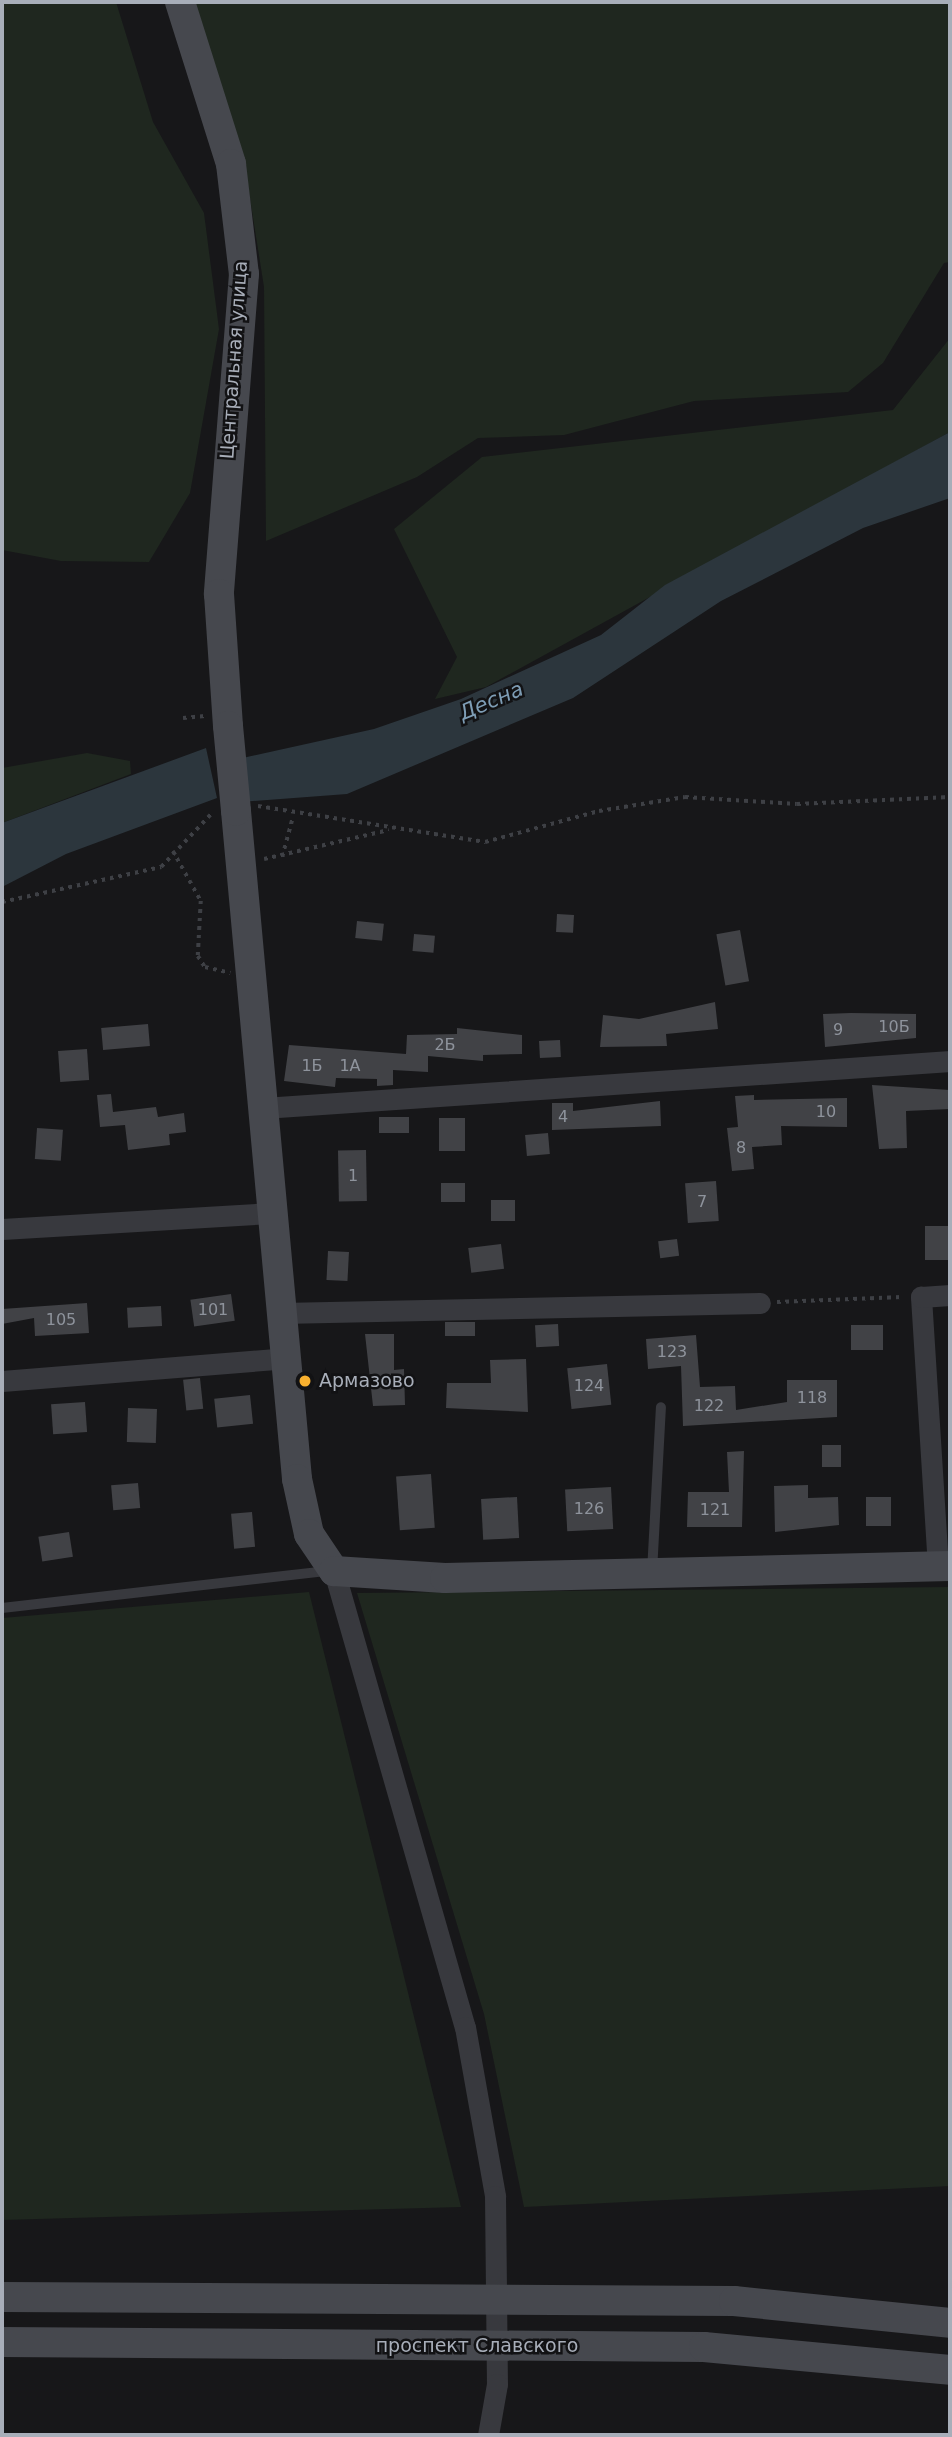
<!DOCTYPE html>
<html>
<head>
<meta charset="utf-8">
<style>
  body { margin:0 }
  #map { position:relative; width:952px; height:2437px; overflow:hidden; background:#171719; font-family:"DejaVu Sans",sans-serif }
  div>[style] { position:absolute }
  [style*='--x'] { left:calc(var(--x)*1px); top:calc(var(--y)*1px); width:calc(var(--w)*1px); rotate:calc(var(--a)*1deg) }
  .green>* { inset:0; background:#1f271f }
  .water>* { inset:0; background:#2c363d }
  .building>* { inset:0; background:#414246; transform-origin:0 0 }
  .path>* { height:3.5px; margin-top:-1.75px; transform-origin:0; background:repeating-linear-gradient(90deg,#3e4045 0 3.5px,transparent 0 8.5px) }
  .lane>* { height:10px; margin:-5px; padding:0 5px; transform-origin:5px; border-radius:5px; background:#38393e }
  .street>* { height:21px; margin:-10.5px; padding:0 10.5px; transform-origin:10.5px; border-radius:10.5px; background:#38393e }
  .secondary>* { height:30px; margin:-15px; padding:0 15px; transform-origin:15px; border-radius:15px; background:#46484e }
  .secondary-bridge>* { height:30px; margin:-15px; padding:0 15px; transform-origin:15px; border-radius:15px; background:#46484e }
  .dots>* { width:19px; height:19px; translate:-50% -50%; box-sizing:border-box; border:4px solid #121214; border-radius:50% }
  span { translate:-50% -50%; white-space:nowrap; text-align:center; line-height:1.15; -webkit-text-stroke:5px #121214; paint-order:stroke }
  .number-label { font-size:16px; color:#8e939c }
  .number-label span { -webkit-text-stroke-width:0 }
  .street-label { font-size:19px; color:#a8aeb9 }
  .poi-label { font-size:19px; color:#a8aeb9 }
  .left { translate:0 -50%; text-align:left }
  .water-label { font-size:21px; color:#7e9db5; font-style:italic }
  .frame { position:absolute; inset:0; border:4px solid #a8aeb9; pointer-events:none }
</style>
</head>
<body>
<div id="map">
  <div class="green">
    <div style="clip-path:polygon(2px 2px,116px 2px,153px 122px,204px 213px,219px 329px,190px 493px,149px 562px,61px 561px,2px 550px)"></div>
    <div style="clip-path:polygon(193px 2px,950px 2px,950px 262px,944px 263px,883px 363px,848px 392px,694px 401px,564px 435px,478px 438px,417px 477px,266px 541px,264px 287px,243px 154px)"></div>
    <div style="clip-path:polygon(950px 338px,950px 432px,486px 687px,435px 699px,457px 657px,394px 529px,482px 457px,893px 410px)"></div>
    <div style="clip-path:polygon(87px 753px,130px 761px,131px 774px,2px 823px,2px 768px)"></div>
    <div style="clip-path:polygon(950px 1587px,950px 2186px,524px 2207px,484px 2014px,357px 1593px)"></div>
    <div style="clip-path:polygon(309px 1592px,461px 2207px,2px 2220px,2px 1618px)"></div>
  </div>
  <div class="water">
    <div style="clip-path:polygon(950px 432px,950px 498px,863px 528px,721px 601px,573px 698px,347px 794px,241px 802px,238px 759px,374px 729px,461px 699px,601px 635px,665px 585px)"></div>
    <div style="clip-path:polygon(206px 748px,217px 798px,66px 854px,2px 887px,2px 823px)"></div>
  </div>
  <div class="building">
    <div style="left:557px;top:914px;width:17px;height:18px;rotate:3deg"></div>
    <div style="left:357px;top:921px;width:27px;height:17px;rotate:6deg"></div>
    <div style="left:740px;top:930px;width:52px;height:24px;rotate:80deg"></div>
    <div style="left:414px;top:934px;width:21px;height:17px;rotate:5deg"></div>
    <div style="clip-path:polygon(715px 1002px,718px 1029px,666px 1034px,667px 1046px,600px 1047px,603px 1015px,639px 1019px)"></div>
    <div style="clip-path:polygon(851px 1013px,916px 1014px,916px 1038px,825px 1047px,823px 1014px)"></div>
    <div style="left:148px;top:1024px;width:22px;height:47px;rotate:85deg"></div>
    <div style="clip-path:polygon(457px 1028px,522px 1035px,522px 1054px,483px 1055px,483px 1061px,428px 1056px,428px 1072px,393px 1070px,393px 1085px,377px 1086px,377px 1079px,336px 1078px,335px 1087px,284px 1081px,289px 1045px,406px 1054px,407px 1035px,457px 1034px)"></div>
    <div style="left:560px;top:1040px;width:17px;height:21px;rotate:87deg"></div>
    <div style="left:87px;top:1049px;width:31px;height:29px;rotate:86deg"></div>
    <div style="clip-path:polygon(872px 1085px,950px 1090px,950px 1109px,906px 1111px,907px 1148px,879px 1149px)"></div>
    <div style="clip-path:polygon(111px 1094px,113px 1112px,156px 1107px,158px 1117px,184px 1113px,186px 1132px,169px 1134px,170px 1145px,128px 1150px,125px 1125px,100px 1127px,97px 1095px)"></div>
    <div style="clip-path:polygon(754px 1095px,754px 1100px,847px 1098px,847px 1127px,781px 1126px,782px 1145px,752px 1147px,754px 1169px,732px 1171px,727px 1128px,738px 1127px,735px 1096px)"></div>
    <div style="clip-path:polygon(660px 1101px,661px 1126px,552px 1130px,552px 1103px,573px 1103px,573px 1111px)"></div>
    <div style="left:409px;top:1117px;width:16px;height:30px;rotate:90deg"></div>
    <div style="left:465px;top:1118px;width:33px;height:26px;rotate:90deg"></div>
    <div style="left:37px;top:1128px;width:26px;height:31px;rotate:4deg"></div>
    <div style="left:548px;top:1133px;width:21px;height:23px;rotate:85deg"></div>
    <div style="left:366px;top:1150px;width:51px;height:28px;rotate:89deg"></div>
    <div style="left:716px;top:1181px;width:40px;height:31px;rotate:86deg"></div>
    <div style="left:441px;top:1183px;width:24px;height:19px"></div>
    <div style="left:491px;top:1200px;width:24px;height:21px"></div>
    <div style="left:925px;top:1226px;width:25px;height:34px"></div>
    <div style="left:677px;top:1239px;width:17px;height:19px;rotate:83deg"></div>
    <div style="left:501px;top:1244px;width:25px;height:33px;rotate:83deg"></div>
    <div style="left:328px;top:1251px;width:21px;height:29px;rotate:3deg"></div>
    <div style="left:231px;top:1294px;width:27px;height:41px;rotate:82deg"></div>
    <div style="clip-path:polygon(87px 1303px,89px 1333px,35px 1336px,34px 1318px,2px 1324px,2px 1309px)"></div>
    <div style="left:161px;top:1306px;width:20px;height:34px;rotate:87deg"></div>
    <div style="left:475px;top:1322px;width:14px;height:30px;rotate:90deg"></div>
    <div style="left:558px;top:1324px;width:22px;height:23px;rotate:87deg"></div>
    <div style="left:883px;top:1325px;width:25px;height:32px;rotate:90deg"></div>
    <div style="clip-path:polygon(365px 1334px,394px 1334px,394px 1370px,404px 1369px,405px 1405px,373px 1406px)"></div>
    <div style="clip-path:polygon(696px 1335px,700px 1387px,735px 1386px,736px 1410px,787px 1402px,787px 1380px,837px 1380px,837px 1417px,683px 1426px,681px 1366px,648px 1369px,646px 1339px)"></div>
    <div style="clip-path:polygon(526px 1359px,528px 1412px,446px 1408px,447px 1383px,491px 1383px,490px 1360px)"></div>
    <div style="left:607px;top:1364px;width:41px;height:40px;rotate:84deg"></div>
    <div style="left:200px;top:1378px;width:31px;height:17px;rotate:84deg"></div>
    <div style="left:250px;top:1395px;width:29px;height:36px;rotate:84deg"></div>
    <div style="left:85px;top:1402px;width:30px;height:34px;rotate:86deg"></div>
    <div style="left:128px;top:1408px;width:29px;height:34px;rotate:2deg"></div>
    <div style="left:822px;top:1445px;width:19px;height:22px"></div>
    <div style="clip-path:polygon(744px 1451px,742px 1527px,687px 1527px,688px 1492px,729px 1492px,727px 1452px)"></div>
    <div style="left:431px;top:1474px;width:54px;height:35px;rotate:86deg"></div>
    <div style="left:138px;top:1483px;width:25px;height:27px;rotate:85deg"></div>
    <div style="clip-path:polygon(808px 1485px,808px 1498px,838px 1497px,839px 1525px,775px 1532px,774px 1486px)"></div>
    <div style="left:611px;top:1487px;width:42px;height:46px;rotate:87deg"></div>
    <div style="left:517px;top:1497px;width:41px;height:36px;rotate:87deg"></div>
    <div style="left:866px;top:1497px;width:25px;height:29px"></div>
    <div style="left:252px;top:1512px;width:35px;height:21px;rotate:85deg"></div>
    <div style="left:69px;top:1532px;width:25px;height:31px;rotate:81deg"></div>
  </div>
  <div class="path">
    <div style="--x:183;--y:718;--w:22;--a:-5"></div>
    <div style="--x:258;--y:806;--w:230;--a:9"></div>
    <div style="--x:485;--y:842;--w:118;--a:-15.2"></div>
    <div style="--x:599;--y:811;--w:87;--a:-9.2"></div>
    <div style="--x:685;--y:797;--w:112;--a:3.6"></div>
    <div style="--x:797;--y:804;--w:153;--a:-2.6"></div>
    <div style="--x:173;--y:851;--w:57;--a:60.8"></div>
    <div style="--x:201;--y:901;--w:55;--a:93.1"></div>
    <div style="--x:198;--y:956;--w:13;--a:58"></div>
    <div style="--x:205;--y:967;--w:26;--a:13"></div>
    <div style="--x:282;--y:857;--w:42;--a:-75"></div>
    <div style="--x:264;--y:859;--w:128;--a:-13.1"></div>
    <div style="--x:2;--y:902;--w:163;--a:-12.4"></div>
    <div style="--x:161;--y:867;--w:76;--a:-46.6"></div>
    <div style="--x:777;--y:1302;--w:125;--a:-2.3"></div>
  </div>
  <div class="lane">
    <div style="--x:652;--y:1572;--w:165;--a:-86.9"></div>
    <div style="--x:2;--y:1608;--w:328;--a:-6.5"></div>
  </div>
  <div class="street">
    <div style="--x:263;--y:1108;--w:689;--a:-3.91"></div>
    <div style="--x:2;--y:1229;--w:270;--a:-3.4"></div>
    <div style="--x:281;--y:1313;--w:479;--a:-1.2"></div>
    <div style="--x:2;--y:1381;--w:284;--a:-4.6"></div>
    <div style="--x:938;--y:1567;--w:271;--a:-93.6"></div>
    <div style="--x:921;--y:1297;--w:29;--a:-4"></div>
    <div style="--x:334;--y:1571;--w:474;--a:74"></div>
    <div style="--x:465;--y:2027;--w:172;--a:79.9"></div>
    <div style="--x:495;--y:2196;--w:188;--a:89.4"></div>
    <div style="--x:497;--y:2384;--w:52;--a:100"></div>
  </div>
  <div class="secondary">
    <div style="--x:180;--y:2;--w:170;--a:72.5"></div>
    <div style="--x:231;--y:164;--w:111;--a:83.3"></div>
    <div style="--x:244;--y:274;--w:321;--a:94.5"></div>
    <div style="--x:219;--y:594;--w:132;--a:86.1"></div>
    <div style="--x:236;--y:811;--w:671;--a:84.78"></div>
    <div style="--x:297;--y:1479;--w:56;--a:77.7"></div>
    <div style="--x:309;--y:1534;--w:45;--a:56"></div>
    <div style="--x:334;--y:1571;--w:111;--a:3.6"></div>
    <div style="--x:445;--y:1578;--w:505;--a:-1.36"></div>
    <div style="--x:2;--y:2297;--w:732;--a:0.31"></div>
    <div style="--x:734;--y:2301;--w:217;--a:5.8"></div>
    <div style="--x:2;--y:2342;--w:702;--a:0.41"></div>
    <div style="--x:704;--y:2347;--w:247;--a:5.3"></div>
  </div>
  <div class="secondary-bridge">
    <div style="--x:228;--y:726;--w:85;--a:84.6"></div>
  </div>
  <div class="dots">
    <div style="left:305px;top:1381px;background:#f8b02f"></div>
  </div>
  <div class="number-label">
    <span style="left:894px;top:1027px">10Б</span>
    <span style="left:838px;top:1030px">9</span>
    <span style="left:445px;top:1045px">2Б</span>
    <span style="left:312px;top:1066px">1Б</span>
    <span style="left:350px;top:1066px">1А</span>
    <span style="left:826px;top:1112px">10</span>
    <span style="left:563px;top:1117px">4</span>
    <span style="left:741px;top:1148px">8</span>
    <span style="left:353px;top:1176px">1</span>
    <span style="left:702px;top:1202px">7</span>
    <span style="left:213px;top:1310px">101</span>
    <span style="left:61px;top:1320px">105</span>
    <span style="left:672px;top:1352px">123</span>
    <span style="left:589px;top:1386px">124</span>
    <span style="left:812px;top:1398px">118</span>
    <span style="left:709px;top:1406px">122</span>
    <span style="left:589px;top:1509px">126</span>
    <span style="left:715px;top:1510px">121</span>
  </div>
  <div class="street-label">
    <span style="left:234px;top:360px;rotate:-86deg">Центральная улица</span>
    <span style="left:477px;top:2346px">проспект Славского</span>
  </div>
  <div class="poi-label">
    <span class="left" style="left:319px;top:1381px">Армазово</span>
  </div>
  <div class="water-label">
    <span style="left:491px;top:701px;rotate:-23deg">Десна</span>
  </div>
  <div class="frame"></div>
</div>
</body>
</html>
